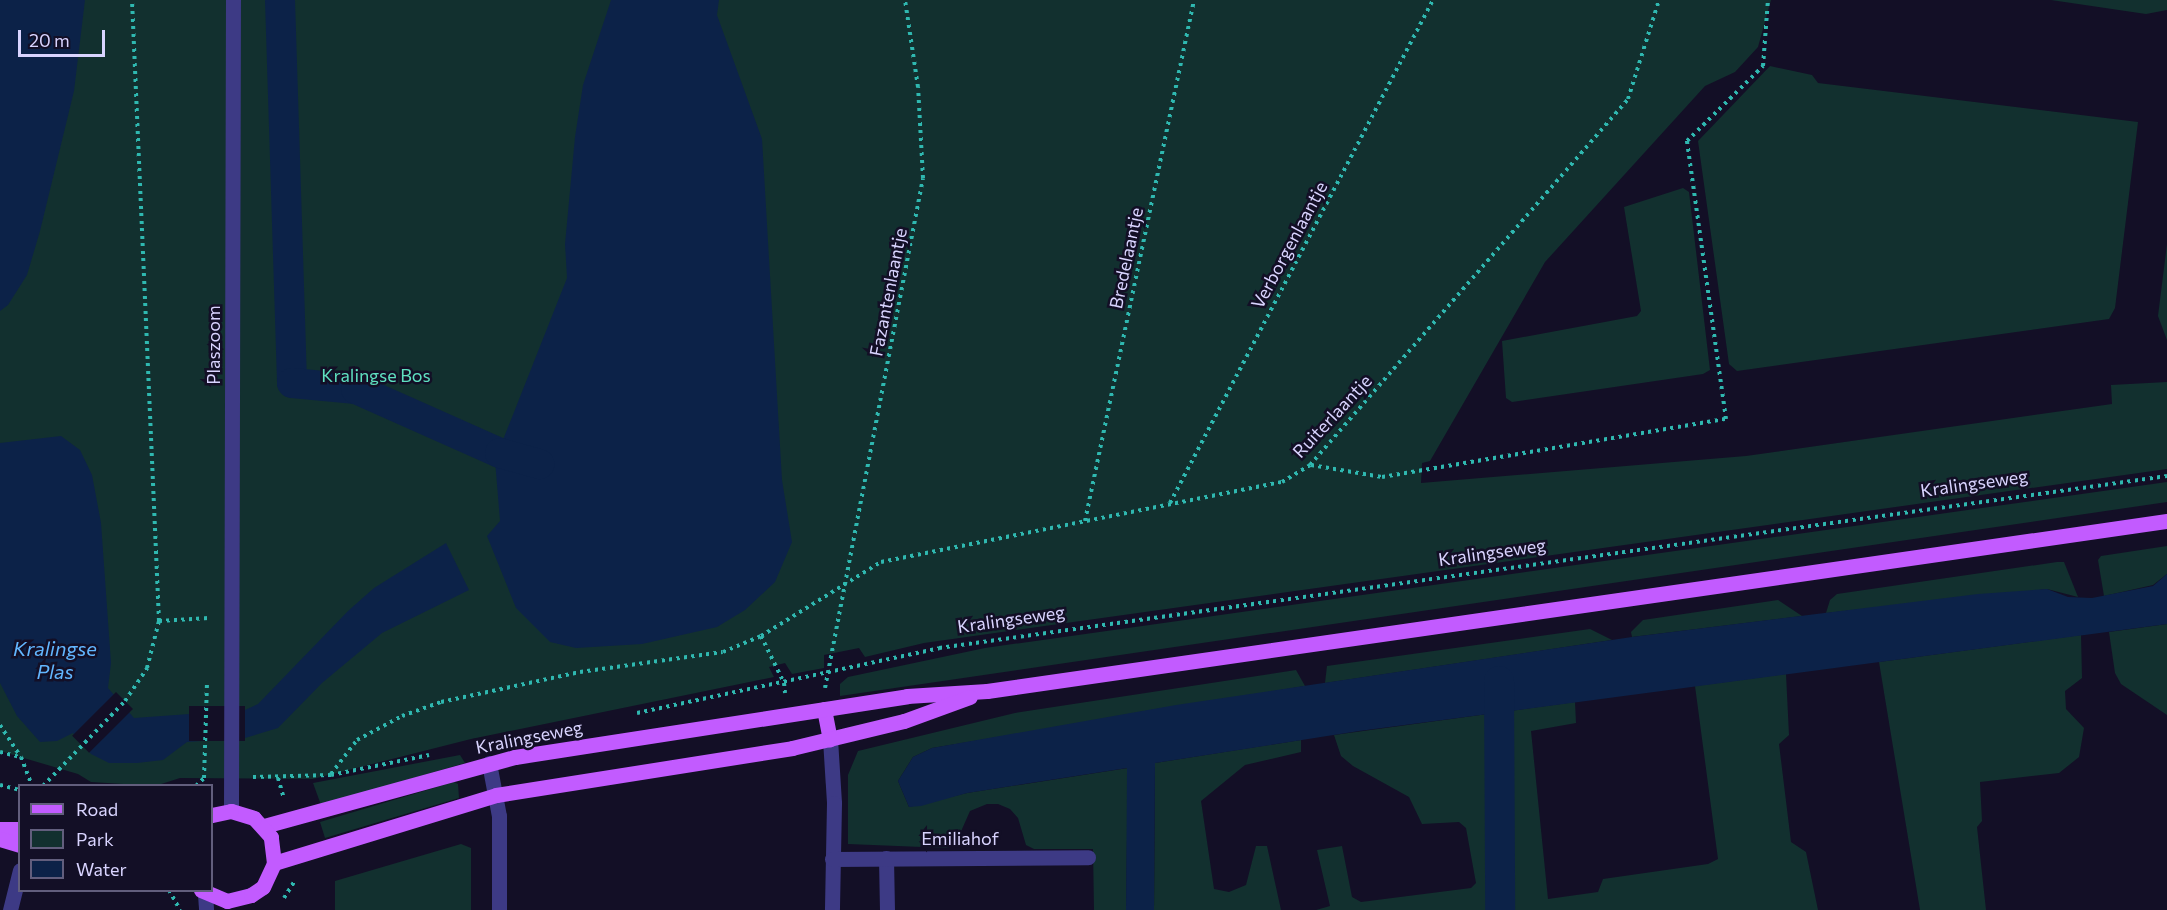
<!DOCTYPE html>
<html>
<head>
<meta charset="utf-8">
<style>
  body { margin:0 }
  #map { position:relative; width:2167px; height:910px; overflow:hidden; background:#130f26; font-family:Commissioner,sans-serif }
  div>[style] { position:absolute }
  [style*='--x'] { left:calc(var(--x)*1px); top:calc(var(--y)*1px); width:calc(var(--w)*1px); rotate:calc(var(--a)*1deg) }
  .green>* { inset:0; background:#12302f }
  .water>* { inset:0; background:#0c2248 }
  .pier>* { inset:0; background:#130f26; transform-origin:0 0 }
  .canal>* { height:30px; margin:-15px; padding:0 15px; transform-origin:15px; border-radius:15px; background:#0c2248 }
  .path>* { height:4px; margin-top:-2px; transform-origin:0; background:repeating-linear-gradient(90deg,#2fb8b0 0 3px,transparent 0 7.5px) }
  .minor>* { height:15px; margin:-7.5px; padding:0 7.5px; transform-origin:7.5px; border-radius:7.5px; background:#3d3a85 }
  .major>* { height:15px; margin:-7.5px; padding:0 7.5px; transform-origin:7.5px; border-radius:7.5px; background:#c25bff }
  span { translate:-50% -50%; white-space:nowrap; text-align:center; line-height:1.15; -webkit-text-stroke:5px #130f26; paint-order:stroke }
  .street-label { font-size:18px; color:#d9d4ff }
  .park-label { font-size:18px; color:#5fe0c0 }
  .water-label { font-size:20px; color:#62b6ff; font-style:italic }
  .legend { position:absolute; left:18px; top:784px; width:195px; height:108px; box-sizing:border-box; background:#130f26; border:2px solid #625e7d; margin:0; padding:8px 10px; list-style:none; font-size:18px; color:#d9d4ff }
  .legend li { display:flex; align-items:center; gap:12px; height:30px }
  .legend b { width:30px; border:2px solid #625e7d }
  .scale { position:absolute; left:18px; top:30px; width:87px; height:27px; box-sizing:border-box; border:3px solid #d9d4ff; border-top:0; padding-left:8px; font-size:18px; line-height:21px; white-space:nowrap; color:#d9d4ff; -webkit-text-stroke:4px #130f26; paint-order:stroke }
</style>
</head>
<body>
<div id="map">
  <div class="green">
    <div style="clip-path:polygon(0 0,1771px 0,1758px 47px,1735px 72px,1705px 86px,1545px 262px,1430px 461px,1422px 463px,1421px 483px,1746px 456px,2112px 404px,2111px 385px,2167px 382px,2167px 469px,924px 643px,865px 657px,859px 648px,824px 655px,824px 668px,792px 674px,785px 663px,769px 667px,774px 677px,471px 739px,313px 779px,180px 778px,155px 786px,91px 782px,78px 774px,0 751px)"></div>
    <div style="clip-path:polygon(2051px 0,2167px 0,2167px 10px,2146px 14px)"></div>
    <div style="clip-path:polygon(1770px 66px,1812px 75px,1818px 83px,2138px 122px,2115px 308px,2109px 319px,1737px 371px,1729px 364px,1698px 141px)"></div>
    <div style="clip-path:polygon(1683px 188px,1689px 192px,1710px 370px,1703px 374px,1512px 402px,1506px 398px,1502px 341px,1637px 316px,1641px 311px,1624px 207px)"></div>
    <div style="clip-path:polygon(2167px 244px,2167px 340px,2158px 316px)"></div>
    <div style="clip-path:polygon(2167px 482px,2167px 502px,840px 696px,840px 684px,848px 677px,985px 648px)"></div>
    <div style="clip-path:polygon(2167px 546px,2167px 574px,2153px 585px,2104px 596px,2098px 560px,2101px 556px)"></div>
    <div style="clip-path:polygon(2057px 562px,2064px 562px,2078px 597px,2047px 589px,1826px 613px,1830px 600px,1837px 594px)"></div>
    <div style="clip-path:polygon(1778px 600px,1802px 616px,1632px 637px,1631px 632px,1643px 620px)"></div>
    <div style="clip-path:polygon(2167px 624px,2167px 715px,2121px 684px,2115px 673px,2109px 632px)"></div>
    <div style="clip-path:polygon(1590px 629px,1612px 640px,1325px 683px,1327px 666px)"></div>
    <div style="clip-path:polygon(2081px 635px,2082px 678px,2065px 691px,2066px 709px,2084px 728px,2079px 757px,2059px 773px,1980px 782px,1982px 821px,1977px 827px,1986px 910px,1920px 910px,1879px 662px)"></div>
    <div style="clip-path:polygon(1296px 670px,1305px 686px,932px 748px,913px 757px,898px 781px,909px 807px,967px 793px,1128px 768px,1126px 910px,1094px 910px,1093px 849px,1034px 849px,1026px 845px,1018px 818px,1010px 809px,998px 804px,987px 804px,970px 811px,955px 845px,947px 848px,848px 844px,848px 775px,858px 751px,1015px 713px)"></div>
    <div style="clip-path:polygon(1786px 674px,1789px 735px,1779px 744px,1791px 842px,1806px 852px,1818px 910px,1316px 910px,1330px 906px,1317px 850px,1342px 846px,1352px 897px,1361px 902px,1471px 888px,1476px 883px,1466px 828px,1459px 822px,1422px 824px,1409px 797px,1353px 766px,1341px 756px,1334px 735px,1575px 702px,1576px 723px,1531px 731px,1548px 899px,1598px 892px,1603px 879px,1708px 864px,1718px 859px,1695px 686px)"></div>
    <div style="clip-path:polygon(1301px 740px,1301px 752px,1245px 765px,1201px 801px,1214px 889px,1229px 892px,1246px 885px,1256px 846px,1267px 846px,1281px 910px,1154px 910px,1155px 763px)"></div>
    <div style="clip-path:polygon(460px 755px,465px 763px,321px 805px,313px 783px)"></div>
    <div style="clip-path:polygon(454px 782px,458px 784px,459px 798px,325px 838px,320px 822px)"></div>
    <div style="clip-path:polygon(461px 844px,471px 848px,471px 910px,335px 910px,335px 881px)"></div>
  </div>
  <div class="water">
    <div style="clip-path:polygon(0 0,85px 0,74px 91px,40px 231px,27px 275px,8px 305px,0 311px)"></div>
    <div style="clip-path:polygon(611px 0,719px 0,717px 15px,762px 139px,782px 480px,792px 542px,775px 582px,745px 610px,717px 627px,642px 644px,576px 648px,550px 642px,516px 608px,487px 536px,500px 521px,495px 460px,567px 278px,565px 244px,575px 137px,583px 85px)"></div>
    <div style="clip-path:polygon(61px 436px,80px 450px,92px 475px,101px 523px,111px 663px,108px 688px,134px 718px,245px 710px,258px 704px,348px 611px,374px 588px,446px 543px,469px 590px,382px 633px,322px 683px,278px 728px,245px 738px,187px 742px,163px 760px,137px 763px,109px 763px,91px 754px,73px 733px,57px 741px,40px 742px,17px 716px,0 683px,0 443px)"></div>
    <div style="clip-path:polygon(2167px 574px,2167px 624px,1359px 731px,1155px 763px,1154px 910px,1126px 910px,1127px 768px,967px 793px,921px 806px,909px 807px,898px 781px,913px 757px,932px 748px,1176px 705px,1632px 637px,1978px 594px,2047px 589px,2068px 597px,2092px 598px,2153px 586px)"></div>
  </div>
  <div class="pier">
    <div style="left:116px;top:692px;width:24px;height:62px;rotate:45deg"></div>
    <div style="left:245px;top:706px;width:35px;height:56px;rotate:90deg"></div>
  </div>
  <div class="canal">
    <div style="--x:280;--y:0;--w:383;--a:88.2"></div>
    <div style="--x:292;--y:383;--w:64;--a:5.4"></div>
    <div style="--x:356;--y:389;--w:158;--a:24"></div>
    <div style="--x:500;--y:453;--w:41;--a:15.8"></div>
    <div style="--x:1499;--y:681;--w:229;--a:89.7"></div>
  </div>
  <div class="path">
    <div style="--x:1311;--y:465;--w:72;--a:9.6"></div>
    <div style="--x:1382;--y:477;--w:349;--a:-9.6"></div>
    <div style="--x:1726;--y:419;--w:281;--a:-98"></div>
    <div style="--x:1687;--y:141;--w:107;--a:-44.6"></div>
    <div style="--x:1763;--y:66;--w:66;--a:-85.7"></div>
    <div style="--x:1170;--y:503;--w:568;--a:-62.4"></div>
    <div style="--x:1085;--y:521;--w:532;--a:-78.18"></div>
    <div style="--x:159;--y:621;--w:50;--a:-3.4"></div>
    <div style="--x:761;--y:636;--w:52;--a:63.9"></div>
    <div style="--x:784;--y:683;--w:10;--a:84"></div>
    <div style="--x:825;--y:688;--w:519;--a:-79.12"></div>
    <div style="--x:923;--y:178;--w:91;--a:-93.1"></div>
    <div style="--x:918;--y:87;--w:88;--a:-98.5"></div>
    <div style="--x:637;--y:713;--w:309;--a:-12.1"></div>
    <div style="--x:939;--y:648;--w:1240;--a:-7.97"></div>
    <div style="--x:0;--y:725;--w:38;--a:57"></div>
    <div style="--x:21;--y:757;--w:31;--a:69"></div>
    <div style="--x:0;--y:752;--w:21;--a:14"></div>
    <div style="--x:331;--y:774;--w:43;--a:-52.6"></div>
    <div style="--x:357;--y:740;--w:51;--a:-28.1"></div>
    <div style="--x:402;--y:716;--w:41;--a:-19.7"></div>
    <div style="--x:441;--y:702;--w:142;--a:-12.2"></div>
    <div style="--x:580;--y:672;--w:144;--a:-8"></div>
    <div style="--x:723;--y:652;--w:41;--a:-22.8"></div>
    <div style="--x:761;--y:636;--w:141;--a:-31.7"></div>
    <div style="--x:881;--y:562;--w:409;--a:-11.3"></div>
    <div style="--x:1282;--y:482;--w:33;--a:-31"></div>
    <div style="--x:1310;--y:465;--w:485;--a:-49"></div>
    <div style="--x:1628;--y:99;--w:104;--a:-72.6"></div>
    <div style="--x:253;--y:777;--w:78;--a:-1.5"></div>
    <div style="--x:331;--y:775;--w:100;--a:-11.5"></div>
    <div style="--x:204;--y:778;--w:96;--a:-88.2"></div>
    <div style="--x:278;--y:778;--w:22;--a:74"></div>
    <div style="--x:0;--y:785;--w:21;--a:14"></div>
    <div style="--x:43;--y:786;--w:118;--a:-46"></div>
    <div style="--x:125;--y:701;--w:40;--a:-56"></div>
    <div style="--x:147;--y:668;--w:49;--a:-75.7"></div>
    <div style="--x:159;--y:621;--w:622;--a:-92.49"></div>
    <div style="--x:196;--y:786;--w:11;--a:-45"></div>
    <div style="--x:169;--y:890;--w:23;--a:61"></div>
    <div style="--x:284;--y:898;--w:22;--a:-58"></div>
  </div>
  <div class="minor">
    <div style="--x:830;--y:739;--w:64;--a:86.4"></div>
    <div style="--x:834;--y:803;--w:107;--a:91.1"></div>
    <div style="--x:489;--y:763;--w:54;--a:79.3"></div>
    <div style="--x:499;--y:816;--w:94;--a:90"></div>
    <div style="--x:231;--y:811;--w:811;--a:-89.86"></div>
    <div style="--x:886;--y:858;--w:52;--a:88.9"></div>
    <div style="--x:832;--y:859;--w:256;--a:-0.4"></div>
    <div style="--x:205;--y:894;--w:16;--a:86"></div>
    <div style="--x:10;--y:910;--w:41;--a:-76"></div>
  </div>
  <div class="major">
    <div style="--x:824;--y:709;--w:31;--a:79"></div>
    <div style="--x:264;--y:826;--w:260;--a:-15.4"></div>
    <div style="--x:515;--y:757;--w:397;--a:-8.8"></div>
    <div style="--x:907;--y:696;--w:80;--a:-3.6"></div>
    <div style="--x:987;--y:691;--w:1192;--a:-8.2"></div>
    <div style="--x:0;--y:829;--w:20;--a:0"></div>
    <div style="--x:0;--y:839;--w:21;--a:17"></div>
    <div style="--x:274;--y:863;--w:232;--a:-17"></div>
    <div style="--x:496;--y:795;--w:300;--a:-9"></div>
    <div style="--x:792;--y:748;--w:115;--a:-13.6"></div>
    <div style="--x:904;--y:721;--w:70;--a:-20"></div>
    <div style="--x:201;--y:890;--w:28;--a:23"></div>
    <div style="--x:227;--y:901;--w:25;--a:-14"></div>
    <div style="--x:251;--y:895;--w:14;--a:-34"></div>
    <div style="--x:263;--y:887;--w:26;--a:-65"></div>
    <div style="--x:274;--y:863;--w:26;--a:-97"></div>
    <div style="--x:271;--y:837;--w:25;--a:-132"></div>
    <div style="--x:254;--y:818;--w:24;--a:-163"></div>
    <div style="--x:231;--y:811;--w:19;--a:168"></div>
  </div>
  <div class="street-label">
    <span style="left:1289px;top:245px;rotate:-62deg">Verborgenlaantje</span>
    <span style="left:1126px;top:258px;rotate:-78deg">Bredelaantje</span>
    <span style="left:888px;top:292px;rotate:-79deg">Fazantenlaantje</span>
    <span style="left:213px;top:345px;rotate:-90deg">Plaszoom</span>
    <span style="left:1332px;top:416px;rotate:-47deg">Ruiterlaantje</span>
    <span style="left:1974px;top:483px;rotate:-8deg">Kralingseweg</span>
    <span style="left:1492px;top:552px;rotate:-8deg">Kralingseweg</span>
    <span style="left:1011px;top:619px;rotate:-8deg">Kralingseweg</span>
    <span style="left:529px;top:737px;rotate:-11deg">Kralingseweg</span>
    <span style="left:960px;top:838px">Emiliahof</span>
  </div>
  <div class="park-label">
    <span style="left:376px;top:375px">Kralingse Bos</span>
  </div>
  <div class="water-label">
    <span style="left:55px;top:660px">Kralingse<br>Plas</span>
  </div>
  <ul class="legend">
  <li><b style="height:8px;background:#c25bff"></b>Road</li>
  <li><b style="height:16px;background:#12302f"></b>Park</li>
  <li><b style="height:16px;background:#0c2248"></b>Water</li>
  </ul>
  <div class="scale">20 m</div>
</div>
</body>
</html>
